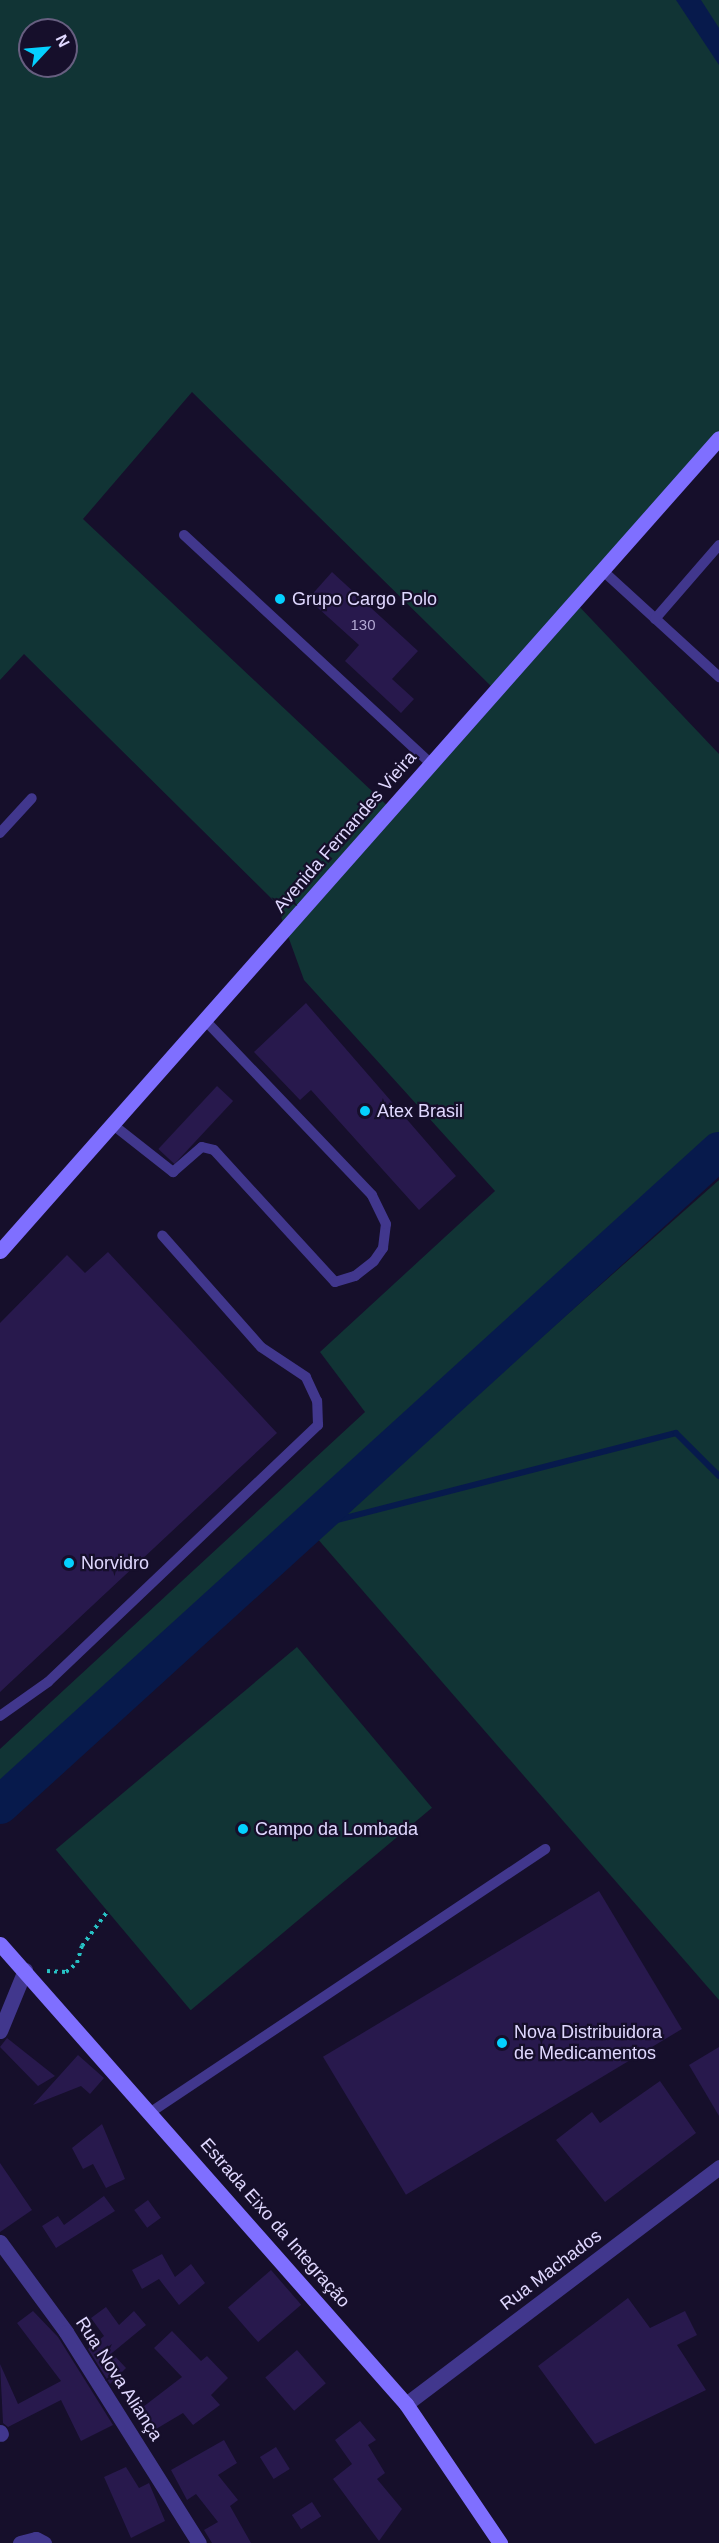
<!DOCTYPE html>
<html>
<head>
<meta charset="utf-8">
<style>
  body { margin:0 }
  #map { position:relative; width:719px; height:2543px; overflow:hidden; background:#160f2b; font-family:Arial,sans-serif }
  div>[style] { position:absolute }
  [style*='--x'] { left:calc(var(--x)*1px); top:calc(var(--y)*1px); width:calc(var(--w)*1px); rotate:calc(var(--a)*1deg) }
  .green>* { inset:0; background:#113435; transform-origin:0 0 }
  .water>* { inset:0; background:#071a4c }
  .stream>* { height:6px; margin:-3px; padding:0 3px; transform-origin:3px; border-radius:3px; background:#071a4c }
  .river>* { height:38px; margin:-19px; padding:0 19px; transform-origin:19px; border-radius:19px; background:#071a4c }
  .building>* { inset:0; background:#28194d; transform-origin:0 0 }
  .path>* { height:4px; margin-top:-2px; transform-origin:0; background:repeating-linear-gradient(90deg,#27c1c4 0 3px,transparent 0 7.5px) }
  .lane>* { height:10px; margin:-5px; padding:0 5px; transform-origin:5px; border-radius:5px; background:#41378d }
  .street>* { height:15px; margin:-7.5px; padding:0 7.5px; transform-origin:7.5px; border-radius:7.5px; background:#41378d }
  .secondary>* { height:15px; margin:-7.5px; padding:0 7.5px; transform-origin:7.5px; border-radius:7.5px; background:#7f6fff }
  .dots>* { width:16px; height:16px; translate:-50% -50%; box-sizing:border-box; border:3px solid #160f2b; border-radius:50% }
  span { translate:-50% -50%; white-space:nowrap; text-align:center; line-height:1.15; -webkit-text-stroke:4.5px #160f2b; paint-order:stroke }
  .number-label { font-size:15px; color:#b2a8d2 }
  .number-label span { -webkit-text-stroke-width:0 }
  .poi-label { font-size:18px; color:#e0d8ff }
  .left { translate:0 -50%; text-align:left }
  .street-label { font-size:18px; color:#e0d8ff }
  .north { position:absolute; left:18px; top:18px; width:60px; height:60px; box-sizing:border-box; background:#160f2b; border:2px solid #675f80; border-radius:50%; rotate:64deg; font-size:16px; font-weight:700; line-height:24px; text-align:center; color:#e0d8ff }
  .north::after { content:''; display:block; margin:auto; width:21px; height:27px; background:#04d1ff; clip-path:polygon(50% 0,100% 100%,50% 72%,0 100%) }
</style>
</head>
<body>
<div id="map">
  <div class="green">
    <div style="clip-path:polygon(evenodd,0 0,719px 0,719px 439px,575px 602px,719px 754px,719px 1151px,0 1805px,0 1749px,365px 1412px,320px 1352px,495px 1191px,304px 980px,276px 903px,24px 654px,0 680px,0 0,30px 30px,66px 30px,66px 66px,30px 66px,30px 30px,0 0,192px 392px,495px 690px,391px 809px,83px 519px,192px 392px)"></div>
    <div style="clip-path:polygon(719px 1180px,719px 2000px,316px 1537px)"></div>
    <div style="left:297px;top:1647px;width:210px;height:315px;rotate:50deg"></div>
  </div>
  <div class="water">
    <div style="clip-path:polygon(676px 0,701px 0,719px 28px,719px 65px)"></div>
  </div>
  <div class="stream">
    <div style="--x:302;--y:1529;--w:386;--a:-14.4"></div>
    <div style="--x:676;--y:1433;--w:61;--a:45"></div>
  </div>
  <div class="river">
    <div style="--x:0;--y:1805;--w:972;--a:-42.29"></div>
  </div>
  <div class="building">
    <div style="clip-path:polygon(332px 572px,418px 651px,392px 679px,414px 699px,401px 713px,345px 661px,359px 645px,308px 599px)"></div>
    <div style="clip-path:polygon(306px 1003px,456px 1176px,419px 1210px,311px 1090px,300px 1100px,254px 1052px)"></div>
    <div style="left:217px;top:1086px;width:22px;height:86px;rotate:43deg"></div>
    <div style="clip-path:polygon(108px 1252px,277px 1433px,0 1692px,0 1323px,67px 1255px,85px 1273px)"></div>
    <div style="left:599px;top:1891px;width:161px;height:322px;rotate:59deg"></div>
    <div style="clip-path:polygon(7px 2038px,55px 2076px,38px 2086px,0 2047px)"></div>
    <div style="clip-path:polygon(719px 2047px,719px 2116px,689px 2065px)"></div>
    <div style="clip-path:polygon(78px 2055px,104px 2078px,90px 2094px,81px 2086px,33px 2105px)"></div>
    <div style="clip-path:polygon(660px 2081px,696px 2133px,605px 2202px,556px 2140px,592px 2112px,600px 2123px)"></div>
    <div style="clip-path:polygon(102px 2124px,125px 2179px,106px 2188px,93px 2164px,83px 2169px,72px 2148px)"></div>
    <div style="clip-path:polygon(0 2163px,32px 2210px,0 2232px)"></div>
    <div style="clip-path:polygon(104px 2196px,115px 2211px,56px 2248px,42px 2226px,58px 2216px,64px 2225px)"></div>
    <div style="left:148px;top:2200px;width:22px;height:17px;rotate:54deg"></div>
    <div style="clip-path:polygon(162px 2254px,175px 2277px,191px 2264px,205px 2283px,179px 2305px,159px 2279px,142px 2289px,132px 2270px)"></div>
    <div style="left:271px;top:2270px;width:46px;height:57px;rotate:49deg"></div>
    <div style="clip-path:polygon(628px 2298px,650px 2328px,685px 2311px,697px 2335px,677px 2345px,706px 2390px,595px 2444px,538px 2366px)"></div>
    <div style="clip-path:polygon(106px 2307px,119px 2325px,134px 2311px,146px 2325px,112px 2353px,126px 2368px,110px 2384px,88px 2349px,104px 2336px,91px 2318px)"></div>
    <div style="clip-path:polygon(33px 2311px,58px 2337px,113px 2425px,81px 2441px,61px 2400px,8px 2427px,3px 2423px,0 2364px,18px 2404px,61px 2381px,17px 2323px)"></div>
    <div style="clip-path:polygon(172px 2331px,201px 2361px,207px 2356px,228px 2378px,211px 2395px,220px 2405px,193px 2425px,183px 2413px,151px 2432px,139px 2410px,182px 2377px,154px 2348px)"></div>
    <div style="left:297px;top:2350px;width:44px;height:42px;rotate:49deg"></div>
    <div style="clip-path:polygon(360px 2421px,376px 2440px,368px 2445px,385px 2473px,377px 2479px,402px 2509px,379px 2541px,333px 2479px,352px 2464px,335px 2440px)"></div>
    <div style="clip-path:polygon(224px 2440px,237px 2463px,218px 2475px,238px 2500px,230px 2506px,251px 2543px,212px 2543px,204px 2530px,218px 2522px,196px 2494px,187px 2500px,171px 2470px)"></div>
    <div style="left:276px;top:2447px;width:26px;height:19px;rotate:58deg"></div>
    <div style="clip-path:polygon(126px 2467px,139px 2488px,149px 2483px,165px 2521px,131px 2538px,104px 2477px)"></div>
    <div style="left:312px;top:2502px;width:17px;height:24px;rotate:57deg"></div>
  </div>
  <div class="path">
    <div style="--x:47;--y:1971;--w:19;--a:3"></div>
    <div style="--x:66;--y:1972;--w:14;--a:-39"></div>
    <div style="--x:77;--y:1963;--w:18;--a:-74"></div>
    <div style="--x:82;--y:1946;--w:42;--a:-53.7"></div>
  </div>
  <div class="lane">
    <div style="--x:184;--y:535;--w:337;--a:42.8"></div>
    <div style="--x:602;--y:570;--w:159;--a:42.4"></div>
    <div style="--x:655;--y:619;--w:98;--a:-49.1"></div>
    <div style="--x:0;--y:833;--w:47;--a:-47.6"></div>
    <div style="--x:112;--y:1124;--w:78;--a:38.2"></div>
    <div style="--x:173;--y:1172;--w:38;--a:-41"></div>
    <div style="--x:202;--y:1147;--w:12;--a:14"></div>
    <div style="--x:214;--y:1150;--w:179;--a:47.5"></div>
    <div style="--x:335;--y:1282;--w:21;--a:-17"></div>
    <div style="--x:355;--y:1276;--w:24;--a:-38"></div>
    <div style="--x:374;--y:1261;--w:16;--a:-55"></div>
    <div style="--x:383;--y:1248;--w:24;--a:-83"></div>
    <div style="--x:386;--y:1224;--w:32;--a:-116"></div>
    <div style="--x:372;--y:1195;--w:242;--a:-133.7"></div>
    <div style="--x:0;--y:1716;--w:59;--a:-35.3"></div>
    <div style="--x:48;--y:1682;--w:373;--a:-43.6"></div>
    <div style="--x:318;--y:1425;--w:24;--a:-92"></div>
    <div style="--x:317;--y:1401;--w:26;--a:-115"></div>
    <div style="--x:306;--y:1377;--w:54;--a:-146.3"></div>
    <div style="--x:261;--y:1347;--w:149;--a:-131.5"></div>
    <div style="--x:151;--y:2112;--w:474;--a:-33.7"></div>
  </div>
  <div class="street">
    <div style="--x:0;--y:2031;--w:66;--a:-67.7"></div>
    <div style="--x:0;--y:2242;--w:112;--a:53.7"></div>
    <div style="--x:66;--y:2332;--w:249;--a:57.8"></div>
    <div style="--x:406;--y:2404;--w:393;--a:-37.1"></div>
    <div style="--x:0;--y:2432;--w:2;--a:63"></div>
    <div style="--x:20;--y:2543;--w:16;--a:-14"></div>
    <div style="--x:36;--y:2539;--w:9;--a:27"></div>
  </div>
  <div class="secondary">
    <div style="--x:0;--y:1251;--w:1085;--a:-48.51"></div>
    <div style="--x:0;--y:1944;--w:614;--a:48.57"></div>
    <div style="--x:406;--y:2404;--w:168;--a:55.9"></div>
  </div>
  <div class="dots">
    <div style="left:280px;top:599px;background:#04d1ff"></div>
    <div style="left:365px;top:1111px;background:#04d1ff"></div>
    <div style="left:69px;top:1563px;background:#04d1ff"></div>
    <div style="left:243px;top:1829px;background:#04d1ff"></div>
    <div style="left:502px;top:2043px;background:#04d1ff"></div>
  </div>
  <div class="number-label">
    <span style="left:363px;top:625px">130</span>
  </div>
  <div class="poi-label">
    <span class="left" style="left:292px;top:599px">Grupo Cargo Polo</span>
    <span class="left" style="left:377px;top:1111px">Atex Brasil</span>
    <span class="left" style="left:81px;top:1563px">Norvidro</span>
    <span class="left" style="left:255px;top:1829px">Campo da Lombada</span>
    <span class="left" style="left:514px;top:2043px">Nova Distribuidora<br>de Medicamentos</span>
  </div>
  <div class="street-label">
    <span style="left:345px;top:832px;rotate:-49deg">Avenida Fernandes Vieira</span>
    <span style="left:275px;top:2223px;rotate:49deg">Estrada Eixo da Integração</span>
    <span style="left:551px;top:2270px;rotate:-37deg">Rua Machados</span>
    <span style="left:119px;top:2379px;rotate:57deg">Rua Nova Aliança</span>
  </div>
  <div class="north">N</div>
</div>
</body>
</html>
